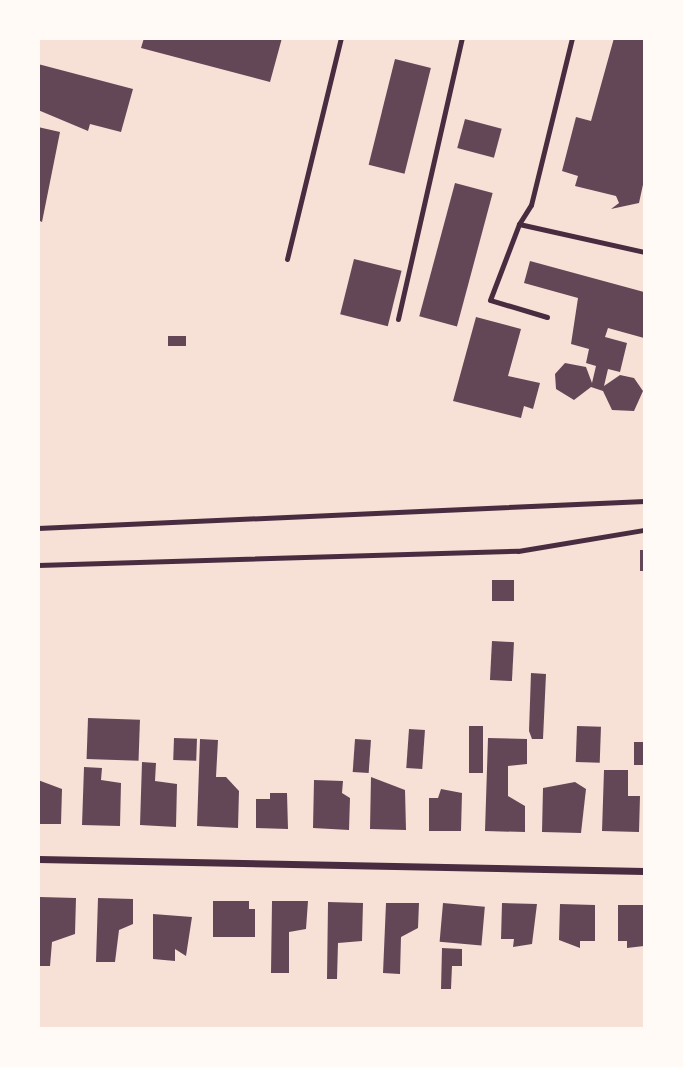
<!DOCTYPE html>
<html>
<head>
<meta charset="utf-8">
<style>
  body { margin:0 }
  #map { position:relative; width:683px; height:1067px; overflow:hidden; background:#f7e1d7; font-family:"IBM Plex Serif",serif }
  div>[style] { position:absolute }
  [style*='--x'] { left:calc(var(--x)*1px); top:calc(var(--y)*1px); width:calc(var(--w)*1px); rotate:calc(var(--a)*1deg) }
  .building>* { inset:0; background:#644757; transform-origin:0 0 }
  .path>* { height:4.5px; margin:-2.25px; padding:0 2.25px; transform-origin:2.25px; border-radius:2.25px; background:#4a2c40 }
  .service>* { height:5px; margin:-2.5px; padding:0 2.5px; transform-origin:2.5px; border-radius:2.5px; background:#4a2c40 }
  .minor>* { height:7px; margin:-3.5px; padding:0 3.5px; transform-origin:3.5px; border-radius:3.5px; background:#4a2c40 }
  span { translate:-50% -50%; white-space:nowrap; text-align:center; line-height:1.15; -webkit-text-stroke:7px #fffaf5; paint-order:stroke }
  .frame { position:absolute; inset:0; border:40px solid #fffaf5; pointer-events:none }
</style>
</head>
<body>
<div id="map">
  <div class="building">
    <div style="clip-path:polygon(144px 38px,282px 38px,270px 82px,141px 48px)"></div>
    <div style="clip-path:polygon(614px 38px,644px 38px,644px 180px,639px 203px,611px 209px,619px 203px,616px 196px,575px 186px,578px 176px,562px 171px,576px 117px,591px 121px)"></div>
    <div style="left:395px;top:59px;width:37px;height:109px;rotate:14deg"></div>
    <div style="clip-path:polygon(38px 64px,133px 89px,121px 132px,90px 124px,88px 131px,38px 110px)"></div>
    <div style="left:465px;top:119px;width:38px;height:30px;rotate:15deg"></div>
    <div style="clip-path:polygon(38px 127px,60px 132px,42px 222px,38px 220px)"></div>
    <div style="left:455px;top:183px;width:39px;height:138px;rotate:15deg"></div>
    <div style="left:354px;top:259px;width:49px;height:57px;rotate:14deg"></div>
    <div style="clip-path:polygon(530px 261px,644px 292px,644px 338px,608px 328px,605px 337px,627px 343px,620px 372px,608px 369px,604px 386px,620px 375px,634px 378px,643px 391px,634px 411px,612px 410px,603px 391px,591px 387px,574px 400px,556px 389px,555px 374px,565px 363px,586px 367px,592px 383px,596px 366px,586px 363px,589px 349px,571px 344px,578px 298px,524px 283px)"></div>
    <div style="clip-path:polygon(476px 317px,521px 329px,508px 376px,540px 383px,533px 409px,524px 406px,521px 418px,453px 401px)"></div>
    <div style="left:186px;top:336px;width:10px;height:18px;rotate:90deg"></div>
    <div style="left:640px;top:550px;width:4px;height:21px"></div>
    <div style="left:492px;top:580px;width:22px;height:21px"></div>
    <div style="left:492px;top:641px;width:22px;height:39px;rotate:3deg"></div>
    <div style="clip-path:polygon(531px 673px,546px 674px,543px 739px,532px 739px,529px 731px)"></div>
    <div style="left:88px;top:718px;width:52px;height:41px;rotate:2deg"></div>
    <div style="left:469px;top:726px;width:14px;height:47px"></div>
    <div style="left:577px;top:726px;width:24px;height:36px;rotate:2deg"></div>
    <div style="left:409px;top:729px;width:16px;height:39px;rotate:4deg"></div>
    <div style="left:174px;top:738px;width:23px;height:22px;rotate:2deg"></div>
    <div style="clip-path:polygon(488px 738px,527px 739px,527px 764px,508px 766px,508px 796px,525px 806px,525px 832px,485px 831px)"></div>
    <div style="clip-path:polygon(200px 739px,218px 740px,216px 777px,226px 777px,239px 791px,238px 828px,197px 826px)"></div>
    <div style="left:355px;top:739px;width:16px;height:33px;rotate:4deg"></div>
    <div style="left:634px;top:742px;width:10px;height:23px"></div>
    <div style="clip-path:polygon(142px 762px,156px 763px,155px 781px,177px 784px,176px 827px,140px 825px)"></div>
    <div style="clip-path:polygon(84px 767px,102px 768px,101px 780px,121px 783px,120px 826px,82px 825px)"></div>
    <div style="clip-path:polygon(604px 770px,628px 770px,628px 796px,640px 796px,639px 832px,602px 831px)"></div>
    <div style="clip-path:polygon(371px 777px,405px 790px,406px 830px,370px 829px)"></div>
    <div style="clip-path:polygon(38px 780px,62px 789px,61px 824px,38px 824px)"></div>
    <div style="clip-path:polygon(314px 780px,343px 781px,342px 793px,350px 798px,349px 830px,313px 828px)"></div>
    <div style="clip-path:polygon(575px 782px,586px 789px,581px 833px,542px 832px,543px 788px)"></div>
    <div style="clip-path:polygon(441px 789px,462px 793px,461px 831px,429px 831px,429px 798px,438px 798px)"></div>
    <div style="clip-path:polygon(270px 793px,287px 793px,288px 829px,256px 828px,256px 799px,270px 799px)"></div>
    <div style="clip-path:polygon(40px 897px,76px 898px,75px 934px,52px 942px,50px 966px,38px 966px)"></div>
    <div style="clip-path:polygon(98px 898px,133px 899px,133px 924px,119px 930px,115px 962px,96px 962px)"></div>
    <div style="clip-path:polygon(213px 901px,249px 901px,249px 909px,255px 909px,255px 937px,213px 937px)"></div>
    <div style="clip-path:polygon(272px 901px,308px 901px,306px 929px,289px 932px,289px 973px,271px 973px)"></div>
    <div style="clip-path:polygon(328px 902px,363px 903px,362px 941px,338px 943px,337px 979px,327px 979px)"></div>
    <div style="clip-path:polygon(386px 903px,419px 903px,418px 928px,401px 937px,400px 974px,383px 973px)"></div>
    <div style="left:443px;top:903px;width:42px;height:39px;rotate:5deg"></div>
    <div style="clip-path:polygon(502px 903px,537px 904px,532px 944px,513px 947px,514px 939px,501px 939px)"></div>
    <div style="clip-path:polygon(560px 904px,595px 905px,595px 941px,580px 941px,580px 948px,559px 940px)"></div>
    <div style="clip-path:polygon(618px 905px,644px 905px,644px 946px,627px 948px,627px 941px,618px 941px)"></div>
    <div style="clip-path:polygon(153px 914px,192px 917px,186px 956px,175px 949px,175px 961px,153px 959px)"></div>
    <div style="clip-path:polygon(442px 948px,462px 949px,462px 966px,452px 966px,451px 989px,441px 989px)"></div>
  </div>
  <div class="path">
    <div style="--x:38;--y:528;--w:607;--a:-2.55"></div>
  </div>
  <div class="service">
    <div style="--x:519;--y:224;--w:22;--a:-58"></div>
    <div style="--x:531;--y:205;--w:172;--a:-76.2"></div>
    <div style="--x:287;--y:259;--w:228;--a:-76.3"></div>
    <div style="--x:547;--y:317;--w:59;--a:-163.4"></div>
    <div style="--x:490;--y:300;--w:81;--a:-69.1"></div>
    <div style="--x:519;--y:224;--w:128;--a:12.6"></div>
    <div style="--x:398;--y:319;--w:288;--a:-77.2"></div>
    <div style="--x:38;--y:565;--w:480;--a:-1.7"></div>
    <div style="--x:518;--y:551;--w:128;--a:-9.5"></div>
  </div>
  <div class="minor">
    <div style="--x:38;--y:859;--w:606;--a:1.13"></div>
  </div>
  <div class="frame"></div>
</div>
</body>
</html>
